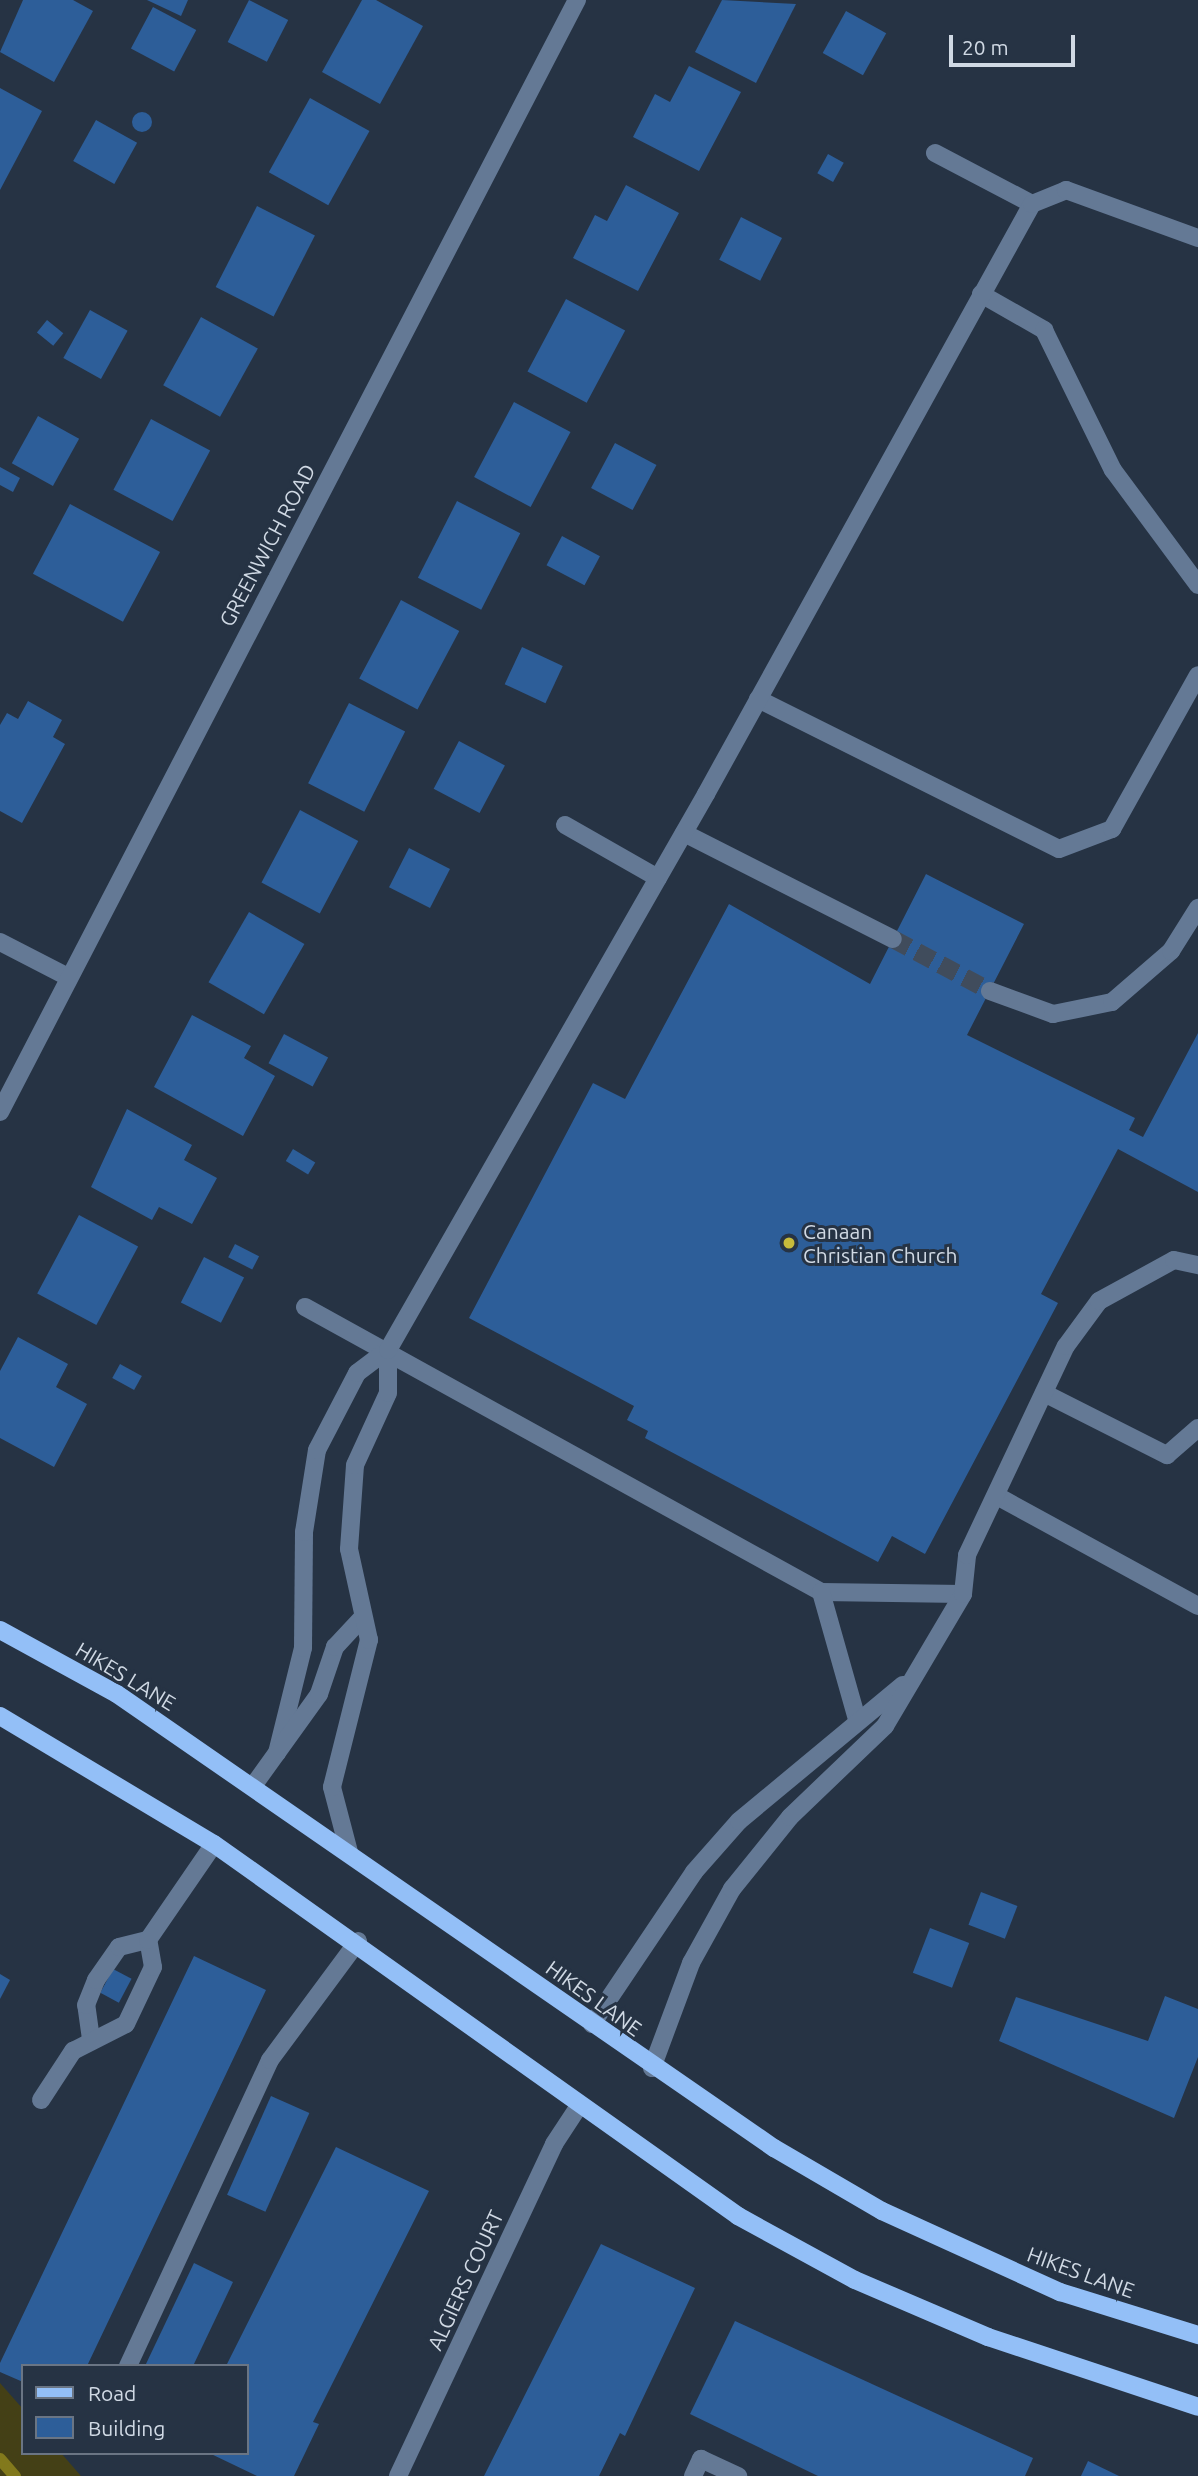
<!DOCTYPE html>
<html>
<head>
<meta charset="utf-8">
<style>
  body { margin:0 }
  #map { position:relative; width:1198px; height:2476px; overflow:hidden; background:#263344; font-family:Ubuntu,sans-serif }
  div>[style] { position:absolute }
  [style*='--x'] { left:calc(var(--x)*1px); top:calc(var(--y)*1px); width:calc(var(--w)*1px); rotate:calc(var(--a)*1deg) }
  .green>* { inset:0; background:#444016 }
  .stream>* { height:12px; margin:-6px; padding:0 6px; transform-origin:6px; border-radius:6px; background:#82791c }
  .building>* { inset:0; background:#2d5e99; transform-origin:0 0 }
  .round { border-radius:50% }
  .minor-tunnel>* { height:18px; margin-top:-9px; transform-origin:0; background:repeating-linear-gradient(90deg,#404c5c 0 18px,transparent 0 27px) }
  .minor>* { height:18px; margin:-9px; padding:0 9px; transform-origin:9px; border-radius:9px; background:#647995 }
  .major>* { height:18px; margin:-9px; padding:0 9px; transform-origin:9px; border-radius:9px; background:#93bff7 }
  .dots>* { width:19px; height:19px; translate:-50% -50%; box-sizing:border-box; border:4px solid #263344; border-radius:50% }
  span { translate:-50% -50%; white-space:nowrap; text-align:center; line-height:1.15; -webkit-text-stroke:6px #263344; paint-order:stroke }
  .street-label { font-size:21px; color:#d0d9e4 }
  .poi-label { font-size:21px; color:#d0d9e4 }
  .left { translate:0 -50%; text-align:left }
  .legend { position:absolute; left:21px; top:2364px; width:228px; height:91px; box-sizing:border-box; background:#263344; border:2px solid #6a7584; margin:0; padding:9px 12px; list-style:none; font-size:21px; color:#d0d9e4 }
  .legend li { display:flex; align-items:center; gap:14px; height:35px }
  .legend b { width:35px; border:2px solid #6a7584 }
  .scale { position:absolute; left:949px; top:35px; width:126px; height:32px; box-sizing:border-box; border:4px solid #d0d9e4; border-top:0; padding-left:9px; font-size:21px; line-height:24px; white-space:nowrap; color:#d0d9e4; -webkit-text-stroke:5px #263344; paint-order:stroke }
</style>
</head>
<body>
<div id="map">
  <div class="green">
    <div style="clip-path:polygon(0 2383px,23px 2409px,23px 2453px,61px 2453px,81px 2476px,0 2476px)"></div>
  </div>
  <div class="stream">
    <div style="--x:0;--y:2459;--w:23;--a:49"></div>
  </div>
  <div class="building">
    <div style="clip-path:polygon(23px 0,73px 0,93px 11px,54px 82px,0 52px)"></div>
    <div style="clip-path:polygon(147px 0,188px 0,181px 16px)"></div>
    <div style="left:249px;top:0;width:44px;height:47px;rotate:27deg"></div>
    <div style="clip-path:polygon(362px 0,376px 0,423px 26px,380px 104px,322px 72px)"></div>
    <div style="clip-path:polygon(722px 0,796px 4px,756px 83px,695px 52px)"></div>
    <div style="left:153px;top:7px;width:49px;height:47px;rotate:28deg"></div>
    <div style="left:846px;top:11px;width:46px;height:48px;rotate:29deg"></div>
    <div style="clip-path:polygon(689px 66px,741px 92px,699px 171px,633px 137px,655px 94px,670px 102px)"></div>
    <div style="clip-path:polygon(0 88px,42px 111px,0 190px)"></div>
    <div style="left:310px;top:98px;width:68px;height:85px;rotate:29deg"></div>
    <div class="round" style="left:132px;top:112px;width:20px;height:20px"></div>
    <div style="left:96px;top:120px;width:47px;height:47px;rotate:29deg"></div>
    <div style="left:828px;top:154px;width:18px;height:22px;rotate:29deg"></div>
    <div style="clip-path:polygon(626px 185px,679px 213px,638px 291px,573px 258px,595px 215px,607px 221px)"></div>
    <div style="left:257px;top:206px;width:65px;height:91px;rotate:27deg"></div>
    <div style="left:741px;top:217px;width:46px;height:48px;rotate:27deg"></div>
    <div style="left:566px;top:299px;width:67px;height:82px;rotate:28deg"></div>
    <div style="left:90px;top:310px;width:43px;height:55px;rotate:29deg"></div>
    <div style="left:201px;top:317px;width:65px;height:78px;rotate:29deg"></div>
    <div style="left:47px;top:320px;width:21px;height:16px;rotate:39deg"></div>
    <div style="left:514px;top:402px;width:64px;height:85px;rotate:28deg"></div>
    <div style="left:38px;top:416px;width:47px;height:54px;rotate:29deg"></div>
    <div style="left:151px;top:419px;width:67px;height:80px;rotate:28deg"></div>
    <div style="left:615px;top:443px;width:47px;height:51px;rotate:28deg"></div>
    <div style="clip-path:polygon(0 467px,20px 478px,13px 492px,0 485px)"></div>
    <div style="left:457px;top:501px;width:71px;height:86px;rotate:27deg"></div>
    <div style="left:70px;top:504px;width:102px;height:79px;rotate:28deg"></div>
    <div style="left:562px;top:536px;width:43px;height:33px;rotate:28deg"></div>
    <div style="left:401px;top:600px;width:66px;height:89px;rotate:28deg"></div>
    <div style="left:522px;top:647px;width:45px;height:41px;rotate:25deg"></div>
    <div style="clip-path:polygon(28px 701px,62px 720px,53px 737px,65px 744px,22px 823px,0 811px,0 725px,7px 713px,18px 719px)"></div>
    <div style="left:349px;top:703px;width:63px;height:90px;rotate:27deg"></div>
    <div style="left:459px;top:741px;width:52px;height:54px;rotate:28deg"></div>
    <div style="left:300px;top:810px;width:66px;height:82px;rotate:28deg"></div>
    <div style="left:409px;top:848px;width:46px;height:44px;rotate:27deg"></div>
    <div style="clip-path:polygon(926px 874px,1024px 924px,967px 1035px,1135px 1118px,1129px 1130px,1143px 1137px,1198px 1033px,1198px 1192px,1118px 1149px,1041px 1294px,1058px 1303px,925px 1554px,892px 1536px,878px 1562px,645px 1438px,648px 1431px,627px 1420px,634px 1406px,469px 1318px,593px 1083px,625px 1099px,729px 904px,870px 984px)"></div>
    <div style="left:249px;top:912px;width:64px;height:81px;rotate:30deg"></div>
    <div style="clip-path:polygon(192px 1015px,251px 1046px,244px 1058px,275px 1076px,243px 1136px,154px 1087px)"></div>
    <div style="left:284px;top:1034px;width:50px;height:33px;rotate:28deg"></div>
    <div style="clip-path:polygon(127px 1109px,192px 1145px,184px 1160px,217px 1178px,192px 1224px,159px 1207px,152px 1220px,91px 1187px)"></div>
    <div style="left:293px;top:1149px;width:26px;height:14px;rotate:31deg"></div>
    <div style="left:79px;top:1215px;width:67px;height:89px;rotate:28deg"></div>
    <div style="left:235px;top:1244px;width:27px;height:15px;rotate:27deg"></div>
    <div style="left:204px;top:1257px;width:45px;height:51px;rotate:27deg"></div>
    <div style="clip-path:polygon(18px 1337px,68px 1364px,56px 1387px,87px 1404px,54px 1467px,0 1438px,0 1371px)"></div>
    <div style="left:120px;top:1364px;width:25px;height:16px;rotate:29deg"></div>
    <div style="left:981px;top:1892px;width:39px;height:35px;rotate:21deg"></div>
    <div style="left:930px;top:1928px;width:42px;height:48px;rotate:21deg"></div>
    <div style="clip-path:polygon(194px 1956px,266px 1990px,87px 2366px,23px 2366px,23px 2382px,0 2372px,0 2363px)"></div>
    <div style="left:113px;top:1969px;width:21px;height:27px;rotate:28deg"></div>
    <div style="clip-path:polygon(0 1974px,10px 1980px,0 1999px)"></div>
    <div style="clip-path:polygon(1165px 1996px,1198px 2009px,1198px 2057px,1174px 2118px,999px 2041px,1016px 1997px,1148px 2041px)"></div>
    <div style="left:271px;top:2096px;width:42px;height:108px;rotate:24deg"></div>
    <div style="clip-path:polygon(336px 2147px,429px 2191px,313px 2422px,319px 2424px,294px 2476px,257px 2476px,209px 2453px,247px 2453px,247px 2366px,226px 2366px)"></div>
    <div style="clip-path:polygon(601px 2244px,695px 2288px,625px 2436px,620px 2433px,599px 2476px,484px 2476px)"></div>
    <div style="clip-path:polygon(194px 2263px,233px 2282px,193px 2366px,145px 2366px)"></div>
    <div style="clip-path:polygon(735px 2321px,1033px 2458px,1025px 2476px,818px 2476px,690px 2414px)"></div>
    <div style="clip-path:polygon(1088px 2461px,1119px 2476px,1081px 2476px)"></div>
  </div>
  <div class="minor-tunnel">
    <div style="--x:893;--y:939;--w:110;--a:28.2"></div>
  </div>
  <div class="minor">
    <div style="--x:935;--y:153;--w:110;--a:27.7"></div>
    <div style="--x:981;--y:294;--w:73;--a:29.7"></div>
    <div style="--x:1044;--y:330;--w:156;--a:63.8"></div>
    <div style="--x:1113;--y:470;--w:143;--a:53.5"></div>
    <div style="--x:758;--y:699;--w:336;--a:26.5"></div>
    <div style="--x:1059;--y:849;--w:57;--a:-20.7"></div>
    <div style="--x:1112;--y:829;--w:176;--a:-60.8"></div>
    <div style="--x:565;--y:825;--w:107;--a:29.7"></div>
    <div style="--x:684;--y:833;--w:234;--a:26.9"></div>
    <div style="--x:0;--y:942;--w:76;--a:27.2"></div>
    <div style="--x:990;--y:991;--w:67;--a:20.1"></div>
    <div style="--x:1053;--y:1014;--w:60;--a:-11.5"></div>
    <div style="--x:1112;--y:1002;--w:78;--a:-40.8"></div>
    <div style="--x:1171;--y:951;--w:51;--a:-57.9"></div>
    <div style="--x:0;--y:1112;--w:1253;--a:-62.58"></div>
    <div style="--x:305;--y:1307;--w:589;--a:28.91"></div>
    <div style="--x:821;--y:1592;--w:142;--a:0.8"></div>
    <div style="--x:1044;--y:1393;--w:138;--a:26.8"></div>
    <div style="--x:1167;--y:1455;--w:41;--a:-41.1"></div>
    <div style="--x:997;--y:1496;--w:229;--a:28.7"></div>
    <div style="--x:821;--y:1592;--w:132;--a:74.2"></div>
    <div style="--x:277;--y:1753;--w:108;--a:-76.1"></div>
    <div style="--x:303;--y:1648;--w:116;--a:-89.5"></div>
    <div style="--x:304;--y:1532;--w:83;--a:-81"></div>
    <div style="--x:317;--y:1450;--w:87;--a:-62.5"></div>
    <div style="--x:357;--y:1373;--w:39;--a:-37"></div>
    <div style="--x:253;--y:1786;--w:113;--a:-54.3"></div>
    <div style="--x:319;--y:1694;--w:50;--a:-71.2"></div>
    <div style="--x:335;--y:1647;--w:38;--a:-47"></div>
    <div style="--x:349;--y:1852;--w:67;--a:-104.7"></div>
    <div style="--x:332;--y:1787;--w:152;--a:-75.9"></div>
    <div style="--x:369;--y:1640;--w:93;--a:-102.4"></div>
    <div style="--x:349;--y:1549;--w:84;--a:-85.9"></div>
    <div style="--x:355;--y:1465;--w:79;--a:-65.4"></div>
    <div style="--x:388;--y:1393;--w:43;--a:-90"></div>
    <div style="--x:388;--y:1350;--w:641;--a:-60.23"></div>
    <div style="--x:706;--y:794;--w:674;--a:-61.08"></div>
    <div style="--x:1032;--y:204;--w:37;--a:-22"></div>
    <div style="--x:1066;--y:190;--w:140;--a:20"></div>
    <div style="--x:592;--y:2024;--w:183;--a:-56.1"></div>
    <div style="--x:694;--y:1872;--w:68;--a:-48.6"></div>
    <div style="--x:739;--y:1821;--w:213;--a:-39.7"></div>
    <div style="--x:91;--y:2039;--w:34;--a:-98"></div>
    <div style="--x:86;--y:2005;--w:27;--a:-68"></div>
    <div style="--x:96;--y:1980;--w:40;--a:-55.1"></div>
    <div style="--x:119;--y:1947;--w:30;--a:-14"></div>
    <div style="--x:652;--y:2068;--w:112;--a:-69.6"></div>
    <div style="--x:691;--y:1963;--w:85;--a:-61"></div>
    <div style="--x:732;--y:1889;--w:92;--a:-51.1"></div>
    <div style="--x:790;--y:1817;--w:132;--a:-43.8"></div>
    <div style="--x:885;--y:1726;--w:153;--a:-59.4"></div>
    <div style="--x:963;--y:1594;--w:39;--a:-84"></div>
    <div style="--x:967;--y:1555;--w:231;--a:-64.7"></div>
    <div style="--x:1066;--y:1346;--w:56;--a:-53.7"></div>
    <div style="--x:1099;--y:1301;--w:85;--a:-28.7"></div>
    <div style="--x:1174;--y:1260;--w:25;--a:12"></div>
    <div style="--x:41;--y:2100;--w:59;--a:-56.9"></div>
    <div style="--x:73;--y:2051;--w:59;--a:-27"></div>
    <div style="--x:126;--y:2024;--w:63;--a:-64.7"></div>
    <div style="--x:153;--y:1967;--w:27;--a:-100"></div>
    <div style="--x:148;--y:1940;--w:116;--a:-55.5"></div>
    <div style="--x:128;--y:2366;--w:337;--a:-65.1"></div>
    <div style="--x:270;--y:2060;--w:148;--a:-53.5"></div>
    <div style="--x:398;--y:2476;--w:367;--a:-64.8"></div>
    <div style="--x:554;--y:2144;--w:45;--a:-56.7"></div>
    <div style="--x:693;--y:2476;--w:19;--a:-65"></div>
    <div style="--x:701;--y:2459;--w:41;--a:24.7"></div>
  </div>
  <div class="major">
    <div style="--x:0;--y:1630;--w:133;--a:28.7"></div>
    <div style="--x:117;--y:1694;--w:799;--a:34.65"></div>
    <div style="--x:774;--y:2148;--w:125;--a:30.3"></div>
    <div style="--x:882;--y:2211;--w:196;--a:24.5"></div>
    <div style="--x:1060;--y:2292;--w:145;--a:17.3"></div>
    <div style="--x:0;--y:1716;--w:249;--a:30.9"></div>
    <div style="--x:214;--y:1844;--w:643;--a:35.37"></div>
    <div style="--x:738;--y:2216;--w:133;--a:28.7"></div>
    <div style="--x:855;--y:2280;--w:145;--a:23.2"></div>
    <div style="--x:988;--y:2337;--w:221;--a:18.4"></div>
  </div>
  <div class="dots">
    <div style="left:789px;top:1243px;background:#c7bb3b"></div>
  </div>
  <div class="street-label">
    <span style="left:267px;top:545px;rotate:-62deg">GREENWICH ROAD</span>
    <span style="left:126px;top:1676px;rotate:31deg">HIKES LANE</span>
    <span style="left:594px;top:1998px;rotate:36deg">HIKES LANE</span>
    <span style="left:1081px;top:2272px;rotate:20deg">HIKES LANE</span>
    <span style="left:465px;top:2280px;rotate:-65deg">ALGIERS COURT</span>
  </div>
  <div class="poi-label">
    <span class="left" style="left:803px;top:1243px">Canaan<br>Christian Church</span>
  </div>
  <ul class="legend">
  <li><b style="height:9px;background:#93bff7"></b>Road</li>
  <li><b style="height:19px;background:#2d5e99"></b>Building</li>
  </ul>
  <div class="scale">20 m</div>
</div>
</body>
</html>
